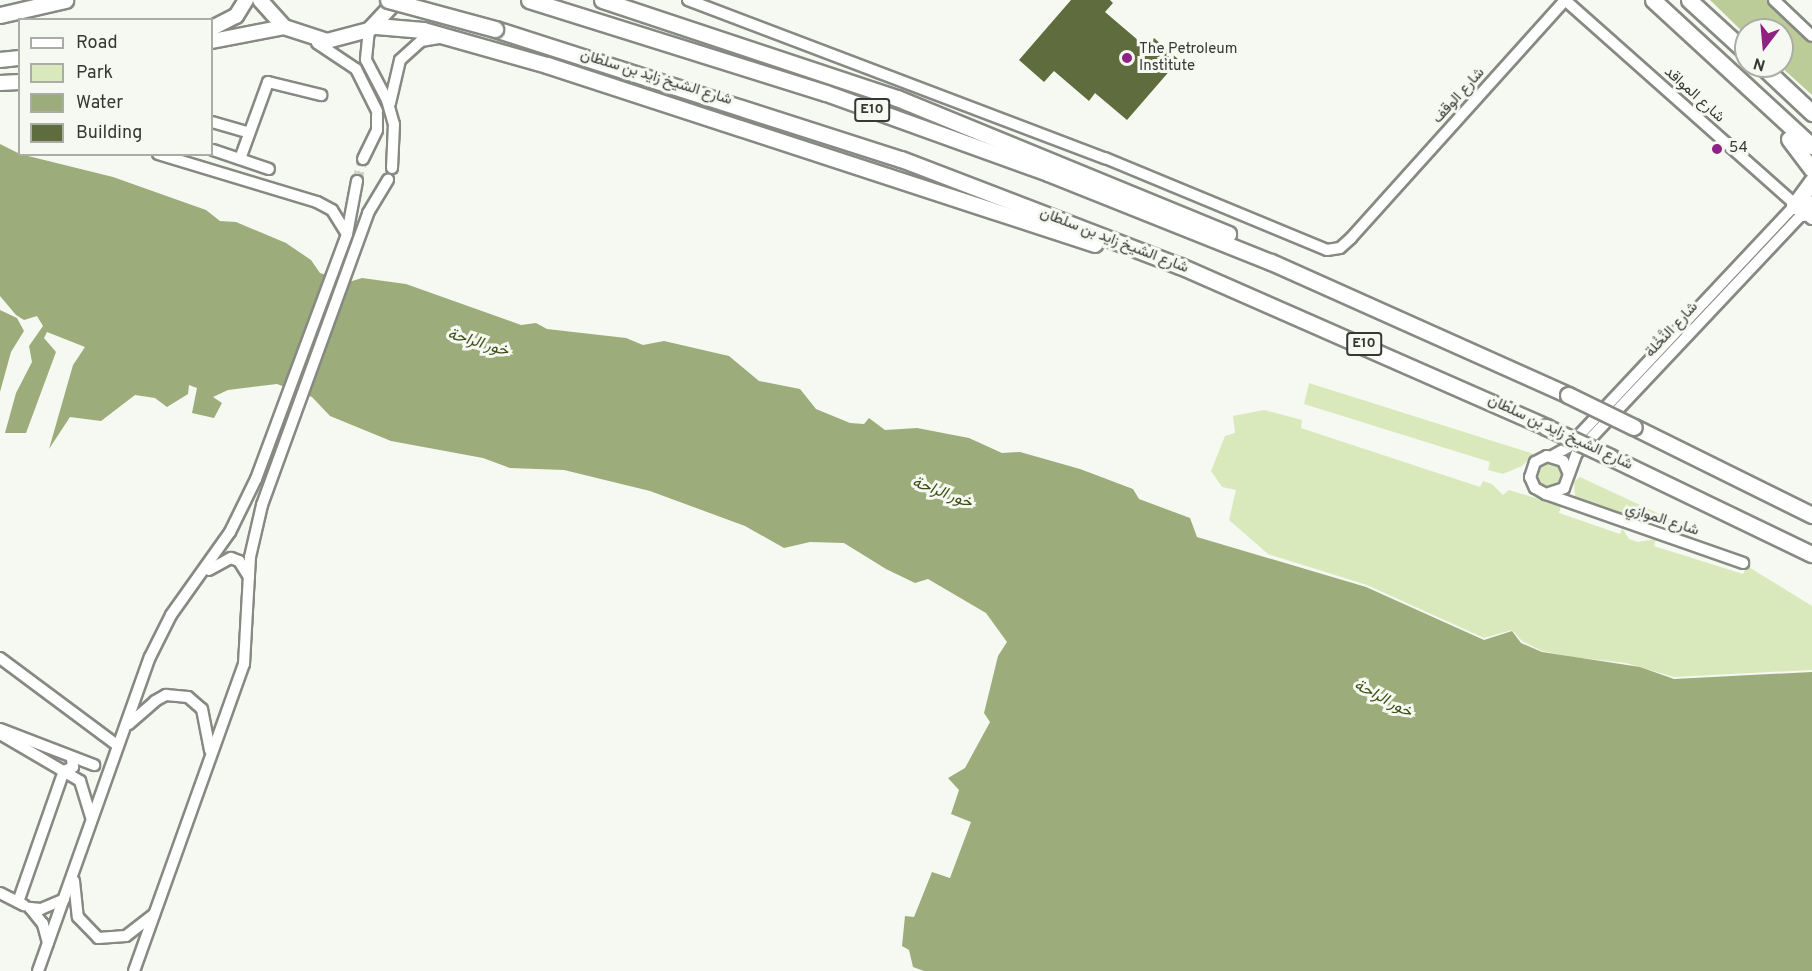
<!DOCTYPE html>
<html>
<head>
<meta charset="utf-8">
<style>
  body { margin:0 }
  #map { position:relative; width:1812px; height:971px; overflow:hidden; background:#f6f9f1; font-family:Overpass,Vazirmatn,sans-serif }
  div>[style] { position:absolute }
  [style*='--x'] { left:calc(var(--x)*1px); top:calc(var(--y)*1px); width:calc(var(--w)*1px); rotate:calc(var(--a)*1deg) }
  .green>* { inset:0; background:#d9e9bb }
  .round { border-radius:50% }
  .forest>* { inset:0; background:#bc9 }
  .water>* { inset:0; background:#9cac7a }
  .building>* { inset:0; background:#5f6d3e }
  .minor-tunnel>* { height:10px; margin-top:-5px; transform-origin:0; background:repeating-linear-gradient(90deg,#d0d2cb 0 10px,transparent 0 15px) }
  .roads { filter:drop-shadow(2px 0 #878a83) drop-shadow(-2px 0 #878a83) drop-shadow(0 2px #878a83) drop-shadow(0 -2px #878a83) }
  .minor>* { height:10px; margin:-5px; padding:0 5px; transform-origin:5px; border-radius:5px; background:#fff }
  .major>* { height:14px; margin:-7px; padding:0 7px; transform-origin:7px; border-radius:7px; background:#fff }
  .highway>* { height:15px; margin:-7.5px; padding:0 7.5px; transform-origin:7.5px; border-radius:7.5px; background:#fff }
  .bridges { filter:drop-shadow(2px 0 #878a83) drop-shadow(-2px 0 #878a83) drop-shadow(0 2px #878a83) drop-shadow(0 -2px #878a83) }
  .highway-bridge>* { height:15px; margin:-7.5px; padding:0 7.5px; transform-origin:7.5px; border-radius:7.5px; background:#fff }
  .dots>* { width:16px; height:16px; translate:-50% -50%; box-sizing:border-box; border:3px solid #f6f9f1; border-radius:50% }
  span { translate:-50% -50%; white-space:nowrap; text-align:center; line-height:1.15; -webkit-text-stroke:6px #f6f9f1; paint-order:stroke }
  .shield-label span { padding:2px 4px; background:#f6f9f1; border:2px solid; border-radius:4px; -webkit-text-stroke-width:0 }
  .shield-label { font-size:14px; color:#373835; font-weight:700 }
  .poi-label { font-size:15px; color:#373835 }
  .left { translate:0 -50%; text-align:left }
  .street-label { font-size:15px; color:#373835 }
  .water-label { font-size:16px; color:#3f4e16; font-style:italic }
  .legend { position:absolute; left:18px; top:18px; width:195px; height:138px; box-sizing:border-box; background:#f6f9f1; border:2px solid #aaaca6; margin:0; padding:8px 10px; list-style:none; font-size:18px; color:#373835 }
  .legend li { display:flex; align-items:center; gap:12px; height:30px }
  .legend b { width:30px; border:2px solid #aaaca6 }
  .north { position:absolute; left:1734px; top:18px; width:60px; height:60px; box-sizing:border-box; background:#f6f9f1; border:2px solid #aaaca6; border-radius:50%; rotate:196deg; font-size:16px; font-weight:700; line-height:24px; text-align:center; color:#373835 }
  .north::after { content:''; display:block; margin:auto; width:21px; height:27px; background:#902284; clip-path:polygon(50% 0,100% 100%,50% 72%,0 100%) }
</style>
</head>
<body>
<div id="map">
  <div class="green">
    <div style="clip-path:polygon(1309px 383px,1534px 454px,1522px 466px,1503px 474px,1488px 470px,1490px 462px,1304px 404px)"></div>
    <div style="clip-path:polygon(1264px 410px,1302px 420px,1301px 428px,1480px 487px,1483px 481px,1492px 484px,1503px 495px,1509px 490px,1561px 506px,1559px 513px,1620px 534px,1622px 528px,1629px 539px,1638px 542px,1656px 539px,1654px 546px,1743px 574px,1747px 566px,1812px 606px,1812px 670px,1674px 677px,1626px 663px,1573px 657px,1542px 651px,1522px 641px,1512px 630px,1484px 638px,1367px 585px,1268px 554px,1229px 520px,1236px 490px,1222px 487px,1211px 471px,1225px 436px,1235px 433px,1233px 416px)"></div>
    <div class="round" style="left:1534px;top:461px;width:28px;height:28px"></div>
    <div style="clip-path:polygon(1580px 477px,1696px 531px,1693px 537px,1575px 497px,1574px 482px)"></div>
  </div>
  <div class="forest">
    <div style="clip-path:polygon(1710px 0,1772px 0,1812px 36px,1812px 95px,1780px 66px,1782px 30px,1746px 30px,1746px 35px)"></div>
  </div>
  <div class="water">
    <div style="clip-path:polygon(0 144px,20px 154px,113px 177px,206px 210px,220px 221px,236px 222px,286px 243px,311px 260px,320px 273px,349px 282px,362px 278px,406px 284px,521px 325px,536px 323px,547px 329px,626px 338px,643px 345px,664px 341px,729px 356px,759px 381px,800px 389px,816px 409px,850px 423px,864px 424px,869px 418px,885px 430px,917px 428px,969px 438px,1002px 453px,1020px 452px,1080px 469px,1133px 489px,1139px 499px,1190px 518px,1197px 537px,1366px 587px,1484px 640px,1512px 631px,1521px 643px,1542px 652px,1640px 667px,1674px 679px,1812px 672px,1812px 971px,924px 971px,913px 967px,909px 950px,902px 946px,905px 916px,914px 917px,932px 872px,950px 878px,971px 822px,951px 814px,959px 790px,948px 778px,965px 768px,990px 722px,984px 713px,998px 656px,1007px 642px,986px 613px,928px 579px,915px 583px,886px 569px,844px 543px,810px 542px,784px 548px,745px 526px,650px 491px,564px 470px,510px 468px,483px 458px,391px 441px,330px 416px,312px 397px,277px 384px,228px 390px,213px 397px,222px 403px,214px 418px,192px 413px,197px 388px,189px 385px,188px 394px,167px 407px,155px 398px,135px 395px,101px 421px,70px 417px,49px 449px,73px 365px,85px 347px,47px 332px,44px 338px,56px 352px,26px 433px,5px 433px,16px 393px,32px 362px,29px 346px,43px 326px,37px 316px,24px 320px,16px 315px,0 296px)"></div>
    <div style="clip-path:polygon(0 310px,17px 318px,24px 331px,11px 352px,0 392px)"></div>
  </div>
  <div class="building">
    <div style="clip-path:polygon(1071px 0,1110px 0,1113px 3px,1105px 12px,1146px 47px,1154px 38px,1179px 60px,1127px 120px,1095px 93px,1089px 101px,1054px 71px,1044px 82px,1019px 60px)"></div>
  </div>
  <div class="minor-tunnel">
    <div style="--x:357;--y:181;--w:23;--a:-75"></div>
  </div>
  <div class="roads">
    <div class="minor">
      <div style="--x:688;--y:0;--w:446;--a:20.8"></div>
      <div style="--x:1105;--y:158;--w:240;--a:22.5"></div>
      <div style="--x:1327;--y:250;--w:13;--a:-9"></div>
      <div style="--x:1340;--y:248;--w:15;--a:-42"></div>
      <div style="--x:1351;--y:238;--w:320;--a:-48"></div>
      <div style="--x:1565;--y:0;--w:330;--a:41.6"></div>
      <div style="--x:1774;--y:0;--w:52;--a:43.5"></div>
      <div style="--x:369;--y:30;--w:30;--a:96"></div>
      <div style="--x:366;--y:60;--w:45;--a:62.3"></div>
      <div style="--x:387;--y:100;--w:25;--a:74"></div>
      <div style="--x:394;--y:124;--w:44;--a:92.6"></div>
      <div style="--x:317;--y:43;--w:47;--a:33.7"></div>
      <div style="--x:356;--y:69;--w:47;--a:63.4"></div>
      <div style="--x:390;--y:103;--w:44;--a:-76.9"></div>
      <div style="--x:400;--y:60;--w:28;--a:-42"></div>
      <div style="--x:421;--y:41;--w:18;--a:-9"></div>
      <div style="--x:212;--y:122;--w:37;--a:16"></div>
      <div style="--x:213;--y:150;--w:59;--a:18.7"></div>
      <div style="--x:158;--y:154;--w:166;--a:16.8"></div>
      <div style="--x:317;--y:202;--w:17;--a:28"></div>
      <div style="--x:332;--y:210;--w:28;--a:58"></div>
      <div style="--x:240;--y:159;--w:82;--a:-70"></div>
      <div style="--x:268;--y:82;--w:55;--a:13.8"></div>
      <div style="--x:363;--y:159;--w:32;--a:-64"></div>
      <div style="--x:377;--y:130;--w:15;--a:-90"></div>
      <div style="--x:1552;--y:456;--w:18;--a:-29"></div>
      <div style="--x:1568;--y:447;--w:330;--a:-46.8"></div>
      <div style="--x:1568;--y:472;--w:12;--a:-114"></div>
      <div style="--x:1563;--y:461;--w:17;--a:-163"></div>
      <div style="--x:1547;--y:456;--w:13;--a:153"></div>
      <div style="--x:1535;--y:462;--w:16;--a:108"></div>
      <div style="--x:1530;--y:477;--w:12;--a:66"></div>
      <div style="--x:1535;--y:488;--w:13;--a:29"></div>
      <div style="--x:1546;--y:494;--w:19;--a:-18"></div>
      <div style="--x:1564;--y:488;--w:37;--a:-70"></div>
      <div style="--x:1577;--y:453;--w:330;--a:-46.7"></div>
      <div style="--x:1546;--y:494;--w:209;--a:19.3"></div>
      <div style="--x:209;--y:570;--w:25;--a:-29"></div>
      <div style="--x:231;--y:558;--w:9;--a:21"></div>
      <div style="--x:239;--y:561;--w:19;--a:58"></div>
      <div style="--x:0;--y:658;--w:147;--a:36.7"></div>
      <div style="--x:129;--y:724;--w:35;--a:-41"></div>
      <div style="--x:155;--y:701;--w:13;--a:-29"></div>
      <div style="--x:166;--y:695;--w:22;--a:5"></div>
      <div style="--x:188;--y:697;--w:18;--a:41"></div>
      <div style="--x:202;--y:709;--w:42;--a:79"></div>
      <div style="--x:0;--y:729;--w:101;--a:21"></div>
      <div style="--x:0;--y:734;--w:93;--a:30.4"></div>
      <div style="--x:80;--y:781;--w:38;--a:73"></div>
      <div style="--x:74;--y:881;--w:36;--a:84"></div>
      <div style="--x:78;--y:917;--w:29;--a:46"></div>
      <div style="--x:98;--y:938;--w:28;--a:-4"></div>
      <div style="--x:126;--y:936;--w:36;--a:-38"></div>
      <div style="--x:0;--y:893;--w:27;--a:27"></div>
      <div style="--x:18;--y:902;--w:139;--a:-70.7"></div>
      <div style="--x:64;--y:771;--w:10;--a:-24"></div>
      <div style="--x:73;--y:767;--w:8;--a:-97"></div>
      <div style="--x:48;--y:943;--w:20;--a:-105"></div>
      <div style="--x:43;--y:924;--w:21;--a:-129"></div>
      <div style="--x:30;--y:908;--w:11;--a:5"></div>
      <div style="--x:41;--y:909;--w:25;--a:-23"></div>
      <div style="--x:38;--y:971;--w:333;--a:-70.4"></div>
      <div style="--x:150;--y:657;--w:47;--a:-63.4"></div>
      <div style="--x:171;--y:615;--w:102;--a:-54.6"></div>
      <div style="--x:230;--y:532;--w:59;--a:-63.9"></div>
      <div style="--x:256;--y:479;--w:261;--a:-69.6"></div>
      <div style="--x:347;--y:234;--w:54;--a:-79.3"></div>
      <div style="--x:134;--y:971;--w:326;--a:-70.3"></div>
      <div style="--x:244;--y:664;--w:107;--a:-86.8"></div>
      <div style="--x:250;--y:557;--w:53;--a:-77"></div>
      <div style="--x:262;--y:505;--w:311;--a:-70"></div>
      <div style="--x:368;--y:213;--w:39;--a:-59"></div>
    </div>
    <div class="major">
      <div style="--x:260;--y:0;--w:36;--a:48"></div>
      <div style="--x:284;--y:27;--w:45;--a:18"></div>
      <div style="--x:327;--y:41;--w:43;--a:-14.7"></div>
      <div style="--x:369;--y:30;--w:41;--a:-47"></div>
      <div style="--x:212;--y:28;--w:27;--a:-27"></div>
      <div style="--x:236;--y:16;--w:19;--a:-58"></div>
      <div style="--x:212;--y:41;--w:73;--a:-11"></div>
      <div style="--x:0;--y:60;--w:20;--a:-6"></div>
      <div style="--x:0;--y:83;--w:20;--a:-3"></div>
    </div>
    <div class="highway">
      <div style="--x:529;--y:0;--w:311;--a:17.4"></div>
      <div style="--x:826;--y:93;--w:236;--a:19.8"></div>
      <div style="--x:1048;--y:173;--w:240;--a:21.8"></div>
      <div style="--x:1271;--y:262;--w:325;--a:24.1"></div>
      <div style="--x:602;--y:0;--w:311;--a:18.4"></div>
      <div style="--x:897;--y:98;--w:358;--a:22.3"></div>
      <div style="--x:1653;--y:0;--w:216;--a:42.6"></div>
      <div style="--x:1689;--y:0;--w:77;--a:42.4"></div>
      <div style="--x:0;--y:15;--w:67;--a:-13"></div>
      <div style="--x:376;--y:26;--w:47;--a:4.9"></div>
      <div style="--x:423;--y:30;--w:129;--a:15.8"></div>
      <div style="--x:547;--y:65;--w:576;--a:18.09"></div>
      <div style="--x:495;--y:29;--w:426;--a:17.8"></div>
      <div style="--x:901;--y:159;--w:299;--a:21"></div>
      <div style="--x:1180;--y:266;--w:400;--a:23.7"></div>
      <div style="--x:1762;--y:66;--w:69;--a:43.2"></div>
      <div style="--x:1789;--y:139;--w:38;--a:53"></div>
      <div style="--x:1794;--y:206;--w:31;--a:-54"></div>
      <div style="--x:1803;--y:213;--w:13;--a:-48"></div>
      <div style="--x:1634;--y:427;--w:199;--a:26.3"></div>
      <div style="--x:1610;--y:457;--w:224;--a:25.7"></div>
    </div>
  </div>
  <div class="bridges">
    <div class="highway-bridge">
      <div style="--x:388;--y:0;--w:111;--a:15.2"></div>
      <div style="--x:1568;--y:395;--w:73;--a:25.9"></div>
      <div style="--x:1546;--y:427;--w:71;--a:25.1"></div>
    </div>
  </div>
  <div class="dots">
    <div style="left:1127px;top:58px;background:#902284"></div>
    <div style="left:1717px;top:149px;background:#902284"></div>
  </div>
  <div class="shield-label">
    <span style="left:872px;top:110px">E10</span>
    <span style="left:1364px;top:344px">E10</span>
  </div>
  <div class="poi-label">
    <span class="left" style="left:1139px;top:58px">The Petroleum<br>Institute</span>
    <span class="left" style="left:1729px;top:149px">54</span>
  </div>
  <div class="street-label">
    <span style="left:656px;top:78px;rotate:17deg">شارع الشيخ زايد بن سلطان</span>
    <span style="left:1694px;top:95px;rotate:42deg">شارع المواقد</span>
    <span style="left:1459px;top:96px;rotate:-48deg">شارع الوقف</span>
    <span style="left:1114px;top:241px;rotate:21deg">شارع الشيخ زايد بن سلطان</span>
    <span style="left:1672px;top:330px;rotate:-47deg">شارع النَّخْلة</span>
    <span style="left:1560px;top:433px;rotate:25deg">شارع الشيخ زايد بن سلطان</span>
    <span style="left:1662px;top:520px;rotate:18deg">شارع الموازي</span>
  </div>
  <div class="water-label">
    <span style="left:478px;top:343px;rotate:17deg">خور الراحة</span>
    <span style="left:942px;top:493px;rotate:21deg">خور الراحة</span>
    <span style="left:1383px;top:699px;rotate:28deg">خور الراحة</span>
  </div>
  <ul class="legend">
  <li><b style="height:8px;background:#fff"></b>Road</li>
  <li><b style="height:16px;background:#d9e9bb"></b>Park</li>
  <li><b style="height:16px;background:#9cac7a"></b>Water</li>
  <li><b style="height:16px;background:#5f6d3e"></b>Building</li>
  </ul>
  <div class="north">N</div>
</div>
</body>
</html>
